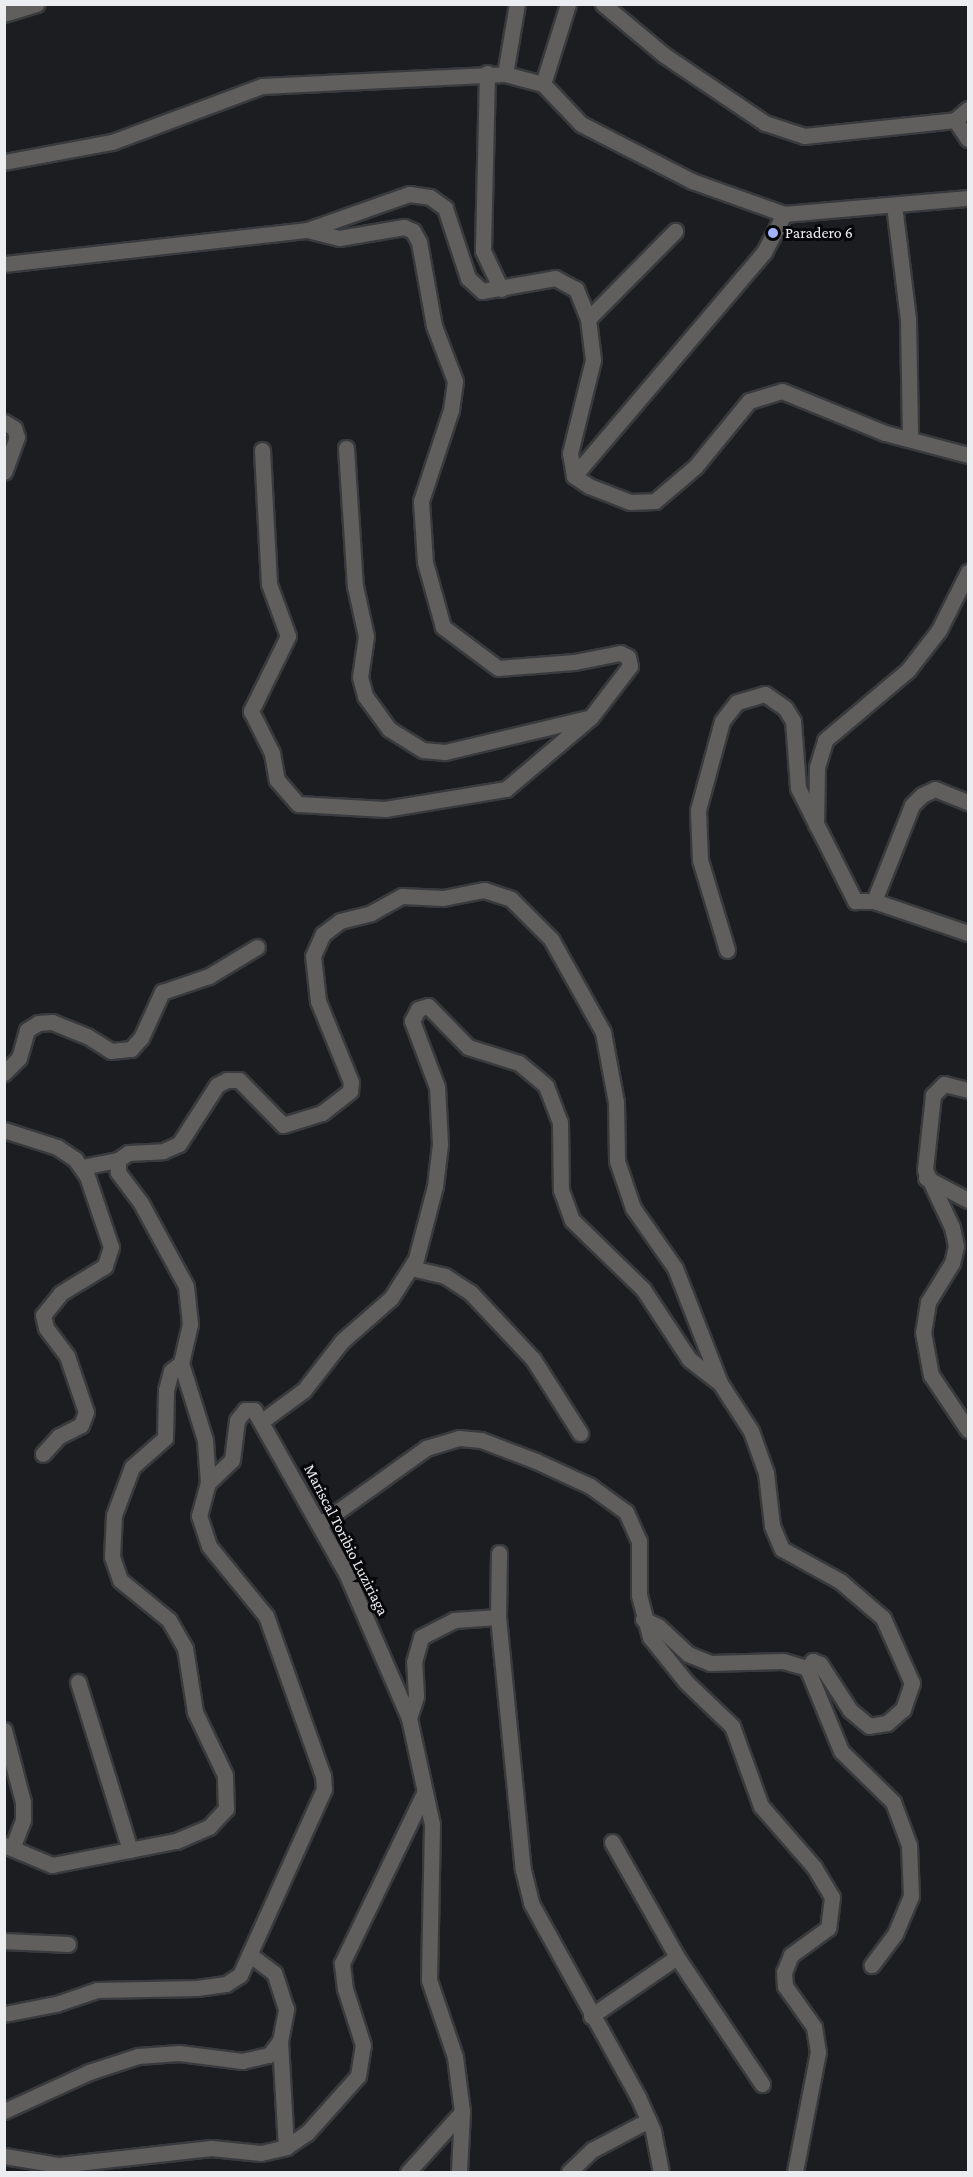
<!DOCTYPE html>
<html>
<head>
<meta charset="utf-8">
<style>
  body { margin:0 }
  #map { position:relative; width:973px; height:2177px; overflow:hidden; background:#1b1d20; font-family:"Crimson Pro",serif }
  div>[style] { position:absolute }
  [style*='--x'] { left:calc(var(--x)*1px); top:calc(var(--y)*1px); width:calc(var(--w)*1px); rotate:calc(var(--a)*1deg) }
  .roads { filter:drop-shadow(2px 0 #383a3d) drop-shadow(-2px 0 #383a3d) drop-shadow(0 2px #383a3d) drop-shadow(0 -2px #383a3d) }
  .minor>* { height:15px; margin:-7.5px; padding:0 7.5px; transform-origin:7.5px; border-radius:7.5px; background:#615e5e }
  .dots>* { width:16px; height:16px; translate:-50% -50%; box-sizing:border-box; border:3px solid #070709; border-radius:50% }
  span { translate:-50% -50%; white-space:nowrap; text-align:center; line-height:1.15; -webkit-text-stroke:6px #070709; paint-order:stroke }
  .poi-label { font-size:16px; color:#ecedf0 }
  .left { translate:0 -50%; text-align:left }
  .street-label { font-size:16px; color:#ecedf0 }
  .frame { position:absolute; inset:0; border:6px solid #ecedf0; pointer-events:none }
</style>
</head>
<body>
<div id="map">
  <div class="roads">
    <div class="minor">
      <div style="--x:603;--y:4;--w:80;--a:39.9"></div>
      <div style="--x:664;--y:55;--w:122;--a:34"></div>
      <div style="--x:765;--y:123;--w:41;--a:18.4"></div>
      <div style="--x:804;--y:136;--w:152;--a:-6"></div>
      <div style="--x:955;--y:120;--w:23;--a:56"></div>
      <div style="--x:4;--y:14;--w:34;--a:-17"></div>
      <div style="--x:487;--y:73;--w:178;--a:91.3"></div>
      <div style="--x:483;--y:251;--w:42;--a:64.7"></div>
      <div style="--x:505;--y:74;--w:71;--a:-80.3"></div>
      <div style="--x:543;--y:84;--w:84;--a:-72.6"></div>
      <div style="--x:955;--y:120;--w:17;--a:-40"></div>
      <div style="--x:4;--y:162;--w:110;--a:-10.5"></div>
      <div style="--x:112;--y:142;--w:160;--a:-20.5"></div>
      <div style="--x:262;--y:86;--w:243;--a:-2.8"></div>
      <div style="--x:505;--y:74;--w:39;--a:15"></div>
      <div style="--x:543;--y:84;--w:55;--a:46.5"></div>
      <div style="--x:581;--y:124;--w:125;--a:27.2"></div>
      <div style="--x:692;--y:181;--w:98;--a:19.7"></div>
      <div style="--x:784;--y:214;--w:185;--a:-5"></div>
      <div style="--x:894;--y:205;--w:115;--a:83"></div>
      <div style="--x:908;--y:319;--w:119;--a:89"></div>
      <div style="--x:4;--y:264;--w:305;--a:-6.4"></div>
      <div style="--x:307;--y:230;--w:108;--a:-19.4"></div>
      <div style="--x:409;--y:194;--w:21;--a:8"></div>
      <div style="--x:430;--y:197;--w:19;--a:36"></div>
      <div style="--x:445;--y:208;--w:74;--a:71.8"></div>
      <div style="--x:468;--y:278;--w:19;--a:43"></div>
      <div style="--x:482;--y:291;--w:74;--a:-10.1"></div>
      <div style="--x:555;--y:278;--w:24;--a:28"></div>
      <div style="--x:576;--y:289;--w:32;--a:68"></div>
      <div style="--x:588;--y:319;--w:41;--a:83"></div>
      <div style="--x:593;--y:360;--w:96;--a:103.9"></div>
      <div style="--x:570;--y:453;--w:23;--a:80"></div>
      <div style="--x:574;--y:476;--w:18;--a:34"></div>
      <div style="--x:589;--y:486;--w:44;--a:21.3"></div>
      <div style="--x:630;--y:502;--w:25;--a:-2"></div>
      <div style="--x:655;--y:501;--w:52;--a:-40.4"></div>
      <div style="--x:695;--y:467;--w:85;--a:-50.7"></div>
      <div style="--x:749;--y:401;--w:34;--a:-17"></div>
      <div style="--x:782;--y:391;--w:111;--a:22.2"></div>
      <div style="--x:885;--y:433;--w:86;--a:14.8"></div>
      <div style="--x:588;--y:319;--w:124;--a:-45.3"></div>
      <div style="--x:4;--y:422;--w:12;--a:31"></div>
      <div style="--x:14;--y:428;--w:9;--a:72"></div>
      <div style="--x:17;--y:437;--w:37;--a:110"></div>
      <div style="--x:346;--y:448;--w:138;--a:86.3"></div>
      <div style="--x:355;--y:586;--w:51;--a:77.6"></div>
      <div style="--x:366;--y:636;--w:41;--a:98.3"></div>
      <div style="--x:360;--y:677;--w:20;--a:75"></div>
      <div style="--x:365;--y:696;--w:41;--a:54"></div>
      <div style="--x:389;--y:729;--w:40;--a:32"></div>
      <div style="--x:423;--y:750;--w:22;--a:5"></div>
      <div style="--x:445;--y:752;--w:147;--a:-13.4"></div>
      <div style="--x:262;--y:450;--w:134;--a:87"></div>
      <div style="--x:269;--y:584;--w:55;--a:69.9"></div>
      <div style="--x:288;--y:636;--w:84;--a:116.3"></div>
      <div style="--x:251;--y:711;--w:47;--a:63.4"></div>
      <div style="--x:272;--y:753;--w:27;--a:80"></div>
      <div style="--x:277;--y:780;--w:32;--a:49"></div>
      <div style="--x:298;--y:804;--w:87;--a:3.3"></div>
      <div style="--x:385;--y:809;--w:123;--a:-9.4"></div>
      <div style="--x:506;--y:789;--w:111;--a:-40.3"></div>
      <div style="--x:591;--y:717;--w:64;--a:-52.6"></div>
      <div style="--x:630;--y:666;--w:9;--a:-103"></div>
      <div style="--x:628;--y:657;--w:9;--a:-153"></div>
      <div style="--x:620;--y:653;--w:47;--a:168.9"></div>
      <div style="--x:574;--y:662;--w:76;--a:175.5"></div>
      <div style="--x:498;--y:668;--w:69;--a:-143.3"></div>
      <div style="--x:443;--y:627;--w:67;--a:-105.5"></div>
      <div style="--x:425;--y:562;--w:61;--a:-93.8"></div>
      <div style="--x:421;--y:501;--w:96;--a:-71.8"></div>
      <div style="--x:451;--y:410;--w:29;--a:-82"></div>
      <div style="--x:455;--y:381;--w:59;--a:-110.9"></div>
      <div style="--x:434;--y:326;--w:85;--a:-100.1"></div>
      <div style="--x:419;--y:242;--w:13;--a:-119"></div>
      <div style="--x:413;--y:231;--w:10;--a:-156"></div>
      <div style="--x:404;--y:227;--w:66;--a:170.4"></div>
      <div style="--x:339;--y:238;--w:33;--a:-166"></div>
      <div style="--x:574;--y:476;--w:294;--a:-49.7"></div>
      <div style="--x:764;--y:252;--w:43;--a:-62.2"></div>
      <div style="--x:816;--y:825;--w:58;--a:-89"></div>
      <div style="--x:817;--y:767;--w:28;--a:-73"></div>
      <div style="--x:825;--y:740;--w:109;--a:-40.1"></div>
      <div style="--x:908;--y:670;--w:51;--a:-52.2"></div>
      <div style="--x:939;--y:630;--w:65;--a:-63.4"></div>
      <div style="--x:874;--y:901;--w:99;--a:18.8"></div>
      <div style="--x:727;--y:950;--w:94;--a:-106.7"></div>
      <div style="--x:700;--y:860;--w:50;--a:-92.3"></div>
      <div style="--x:698;--y:810;--w:92;--a:-74.9"></div>
      <div style="--x:722;--y:721;--w:24;--a:-52"></div>
      <div style="--x:737;--y:702;--w:29;--a:-16"></div>
      <div style="--x:765;--y:694;--w:24;--a:35"></div>
      <div style="--x:785;--y:708;--w:15;--a:58"></div>
      <div style="--x:793;--y:721;--w:67;--a:85.7"></div>
      <div style="--x:798;--y:788;--w:127;--a:63.2"></div>
      <div style="--x:855;--y:901;--w:19;--a:0"></div>
      <div style="--x:874;--y:901;--w:103;--a:-68.4"></div>
      <div style="--x:912;--y:805;--w:14;--a:-45"></div>
      <div style="--x:922;--y:795;--w:14;--a:-25"></div>
      <div style="--x:935;--y:789;--w:35;--a:22"></div>
      <div style="--x:4;--y:1073;--w:21;--a:-45"></div>
      <div style="--x:19;--y:1058;--w:29;--a:-74"></div>
      <div style="--x:27;--y:1030;--w:13;--a:-32"></div>
      <div style="--x:38;--y:1023;--w:14;--a:-4"></div>
      <div style="--x:52;--y:1022;--w:38;--a:22"></div>
      <div style="--x:87;--y:1036;--w:28;--a:32"></div>
      <div style="--x:111;--y:1051;--w:20;--a:-6"></div>
      <div style="--x:131;--y:1049;--w:15;--a:-48"></div>
      <div style="--x:141;--y:1038;--w:51;--a:-65.5"></div>
      <div style="--x:162;--y:992;--w:50;--a:-18.8"></div>
      <div style="--x:209;--y:976;--w:56;--a:-31.1"></div>
      <div style="--x:968;--y:1090;--w:25;--a:-166"></div>
      <div style="--x:944;--y:1084;--w:16;--a:135"></div>
      <div style="--x:933;--y:1095;--w:75;--a:96.1"></div>
      <div style="--x:925;--y:1170;--w:63;--a:64.7"></div>
      <div style="--x:952;--y:1227;--w:19;--a:78"></div>
      <div style="--x:956;--y:1246;--w:17;--a:103"></div>
      <div style="--x:952;--y:1263;--w:46;--a:121.6"></div>
      <div style="--x:928;--y:1302;--w:30;--a:99"></div>
      <div style="--x:923;--y:1332;--w:44;--a:79.5"></div>
      <div style="--x:931;--y:1375;--w:66;--a:56.1"></div>
      <div style="--x:4;--y:1130;--w:56;--a:17.8"></div>
      <div style="--x:57;--y:1147;--w:22;--a:34"></div>
      <div style="--x:75;--y:1159;--w:21;--a:55"></div>
      <div style="--x:87;--y:1176;--w:75;--a:71.3"></div>
      <div style="--x:111;--y:1247;--w:20;--a:108"></div>
      <div style="--x:105;--y:1266;--w:52;--a:148.5"></div>
      <div style="--x:61;--y:1293;--w:28;--a:129"></div>
      <div style="--x:43;--y:1315;--w:13;--a:77"></div>
      <div style="--x:46;--y:1328;--w:35;--a:53"></div>
      <div style="--x:67;--y:1356;--w:59;--a:71.3"></div>
      <div style="--x:86;--y:1412;--w:14;--a:111"></div>
      <div style="--x:81;--y:1425;--w:25;--a:153"></div>
      <div style="--x:59;--y:1436;--w:24;--a:132"></div>
      <div style="--x:82;--y:1167;--w:37;--a:-11"></div>
      <div style="--x:926;--y:1178;--w:47;--a:27.6"></div>
      <div style="--x:411;--y:1268;--w:35;--a:13"></div>
      <div style="--x:445;--y:1276;--w:30;--a:33"></div>
      <div style="--x:470;--y:1292;--w:92;--a:46.8"></div>
      <div style="--x:533;--y:1359;--w:88;--a:57.6"></div>
      <div style="--x:262;--y:1421;--w:52;--a:-36.4"></div>
      <div style="--x:304;--y:1390;--w:62;--a:-52.2"></div>
      <div style="--x:342;--y:1341;--w:65;--a:-41.3"></div>
      <div style="--x:391;--y:1298;--w:46;--a:-57.3"></div>
      <div style="--x:416;--y:1259;--w:75;--a:-75.4"></div>
      <div style="--x:435;--y:1186;--w:42;--a:-83.2"></div>
      <div style="--x:440;--y:1144;--w:57;--a:-93"></div>
      <div style="--x:437;--y:1087;--w:71;--a:-110.7"></div>
      <div style="--x:412;--y:1021;--w:13;--a:-63"></div>
      <div style="--x:418;--y:1009;--w:10;--a:-17"></div>
      <div style="--x:428;--y:1006;--w:57;--a:45.7"></div>
      <div style="--x:468;--y:1047;--w:53;--a:17.4"></div>
      <div style="--x:519;--y:1063;--w:35;--a:40"></div>
      <div style="--x:546;--y:1086;--w:39;--a:69"></div>
      <div style="--x:560;--y:1122;--w:68;--a:89.2"></div>
      <div style="--x:561;--y:1190;--w:32;--a:70"></div>
      <div style="--x:572;--y:1220;--w:99;--a:44.2"></div>
      <div style="--x:643;--y:1289;--w:84;--a:56.7"></div>
      <div style="--x:689;--y:1359;--w:37;--a:38"></div>
      <div style="--x:208;--y:1483;--w:33;--a:-44"></div>
      <div style="--x:232;--y:1460;--w:40;--a:-82.9"></div>
      <div style="--x:237;--y:1420;--w:13;--a:-51"></div>
      <div style="--x:245;--y:1410;--w:9;--a:0"></div>
      <div style="--x:254;--y:1410;--w:187;--a:60.6"></div>
      <div style="--x:346;--y:1573;--w:158;--a:66.5"></div>
      <div style="--x:409;--y:1718;--w:108;--a:77.8"></div>
      <div style="--x:432;--y:1824;--w:156;--a:91.1"></div>
      <div style="--x:429;--y:1980;--w:81;--a:71.3"></div>
      <div style="--x:455;--y:2057;--w:55;--a:82.7"></div>
      <div style="--x:462;--y:2112;--w:60;--a:92.9"></div>
      <div style="--x:320;--y:1524;--w:130;--a:-35.6"></div>
      <div style="--x:426;--y:1448;--w:34;--a:-17"></div>
      <div style="--x:459;--y:1438;--w:22;--a:5"></div>
      <div style="--x:481;--y:1440;--w:59;--a:20.9"></div>
      <div style="--x:536;--y:1461;--w:60;--a:24.8"></div>
      <div style="--x:590;--y:1486;--w:44;--a:35.8"></div>
      <div style="--x:626;--y:1512;--w:32;--a:66"></div>
      <div style="--x:639;--y:1541;--w:54;--a:90"></div>
      <div style="--x:639;--y:1595;--w:43;--a:75.3"></div>
      <div style="--x:650;--y:1637;--w:58;--a:51.3"></div>
      <div style="--x:686;--y:1682;--w:64;--a:43.7"></div>
      <div style="--x:732;--y:1726;--w:85;--a:70.1"></div>
      <div style="--x:761;--y:1806;--w:81;--a:49"></div>
      <div style="--x:814;--y:1867;--w:35;--a:59"></div>
      <div style="--x:832;--y:1897;--w:31;--a:97"></div>
      <div style="--x:828;--y:1928;--w:46;--a:143.9"></div>
      <div style="--x:791;--y:1955;--w:18;--a:112"></div>
      <div style="--x:784;--y:1972;--w:14;--a:86"></div>
      <div style="--x:785;--y:1986;--w:50;--a:54.7"></div>
      <div style="--x:814;--y:2027;--w:25;--a:81"></div>
      <div style="--x:818;--y:2052;--w:122;--a:100.9"></div>
      <div style="--x:499;--y:1553;--w:64;--a:90.9"></div>
      <div style="--x:498;--y:1617;--w:254;--a:84.4"></div>
      <div style="--x:523;--y:1870;--w:34;--a:76"></div>
      <div style="--x:531;--y:1903;--w:222;--a:61.1"></div>
      <div style="--x:638;--y:2097;--w:37;--a:66"></div>
      <div style="--x:653;--y:2131;--w:42;--a:79"></div>
      <div style="--x:643;--y:1619;--w:17;--a:25"></div>
      <div style="--x:658;--y:1626;--w:41;--a:43"></div>
      <div style="--x:688;--y:1654;--w:24;--a:22"></div>
      <div style="--x:710;--y:1663;--w:73;--a:-1.6"></div>
      <div style="--x:783;--y:1661;--w:25;--a:16"></div>
      <div style="--x:78;--y:1682;--w:176;--a:72.8"></div>
      <div style="--x:409;--y:1718;--w:23;--a:-72"></div>
      <div style="--x:416;--y:1696;--w:34;--a:-93"></div>
      <div style="--x:414;--y:1662;--w:26;--a:-74"></div>
      <div style="--x:421;--y:1637;--w:37;--a:-27"></div>
      <div style="--x:454;--y:1620;--w:44;--a:-3.9"></div>
      <div style="--x:4;--y:1730;--w:74;--a:75.2"></div>
      <div style="--x:23;--y:1802;--w:18;--a:90"></div>
      <div style="--x:23;--y:1820;--w:28;--a:111"></div>
      <div style="--x:612;--y:1842;--w:132;--a:60.5"></div>
      <div style="--x:677;--y:1957;--w:153;--a:56.2"></div>
      <div style="--x:4;--y:1845;--w:52;--a:22.6"></div>
      <div style="--x:52;--y:1865;--w:126;--a:-11"></div>
      <div style="--x:176;--y:1841;--w:36;--a:-23"></div>
      <div style="--x:209;--y:1827;--w:25;--a:-47"></div>
      <div style="--x:226;--y:1809;--w:34;--a:-92"></div>
      <div style="--x:225;--y:1775;--w:70;--a:-115.5"></div>
      <div style="--x:195;--y:1712;--w:65;--a:-98.9"></div>
      <div style="--x:185;--y:1648;--w:32;--a:-120"></div>
      <div style="--x:169;--y:1620;--w:63;--a:-140.8"></div>
      <div style="--x:120;--y:1580;--w:24;--a:-109"></div>
      <div style="--x:112;--y:1557;--w:42;--a:-87.3"></div>
      <div style="--x:114;--y:1515;--w:51;--a:-69.4"></div>
      <div style="--x:132;--y:1467;--w:44;--a:-41.3"></div>
      <div style="--x:165;--y:1438;--w:48;--a:-88.8"></div>
      <div style="--x:166;--y:1390;--w:20;--a:-75"></div>
      <div style="--x:171;--y:1371;--w:13;--a:-39"></div>
      <div style="--x:4;--y:1941;--w:64;--a:2.7"></div>
      <div style="--x:4;--y:2014;--w:53;--a:-10.9"></div>
      <div style="--x:56;--y:2004;--w:43;--a:-18.9"></div>
      <div style="--x:97;--y:1990;--w:100;--a:-1.1"></div>
      <div style="--x:197;--y:1988;--w:29;--a:-8"></div>
      <div style="--x:226;--y:1984;--w:17;--a:-33"></div>
      <div style="--x:240;--y:1975;--w:204;--a:-65.7"></div>
      <div style="--x:324;--y:1789;--w:13;--a:-94"></div>
      <div style="--x:323;--y:1776;--w:170;--a:-109.6"></div>
      <div style="--x:266;--y:1616;--w:90;--a:-129.2"></div>
      <div style="--x:209;--y:1546;--w:32;--a:-108"></div>
      <div style="--x:199;--y:1516;--w:34;--a:-75"></div>
      <div style="--x:208;--y:1483;--w:43;--a:-94"></div>
      <div style="--x:205;--y:1440;--w:81;--a:-107.3"></div>
      <div style="--x:181;--y:1363;--w:40;--a:-77"></div>
      <div style="--x:190;--y:1324;--w:38;--a:-96"></div>
      <div style="--x:186;--y:1286;--w:94;--a:-118.5"></div>
      <div style="--x:141;--y:1203;--w:39;--a:-127"></div>
      <div style="--x:118;--y:1172;--w:12;--a:-90"></div>
      <div style="--x:118;--y:1160;--w:12;--a:-35"></div>
      <div style="--x:128;--y:1153;--w:35;--a:-3"></div>
      <div style="--x:163;--y:1151;--w:17;--a:-24"></div>
      <div style="--x:179;--y:1144;--w:70;--a:-57.2"></div>
      <div style="--x:217;--y:1085;--w:11;--a:-27"></div>
      <div style="--x:227;--y:1080;--w:12;--a:0"></div>
      <div style="--x:239;--y:1080;--w:63;--a:45.6"></div>
      <div style="--x:283;--y:1125;--w:41;--a:-17.1"></div>
      <div style="--x:322;--y:1113;--w:36;--a:-38"></div>
      <div style="--x:350;--y:1091;--w:9;--a:-84"></div>
      <div style="--x:351;--y:1082;--w:87;--a:-112.2"></div>
      <div style="--x:318;--y:1001;--w:45;--a:-96.3"></div>
      <div style="--x:313;--y:956;--w:24;--a:-66"></div>
      <div style="--x:323;--y:934;--w:21;--a:-37"></div>
      <div style="--x:340;--y:921;--w:32;--a:-14"></div>
      <div style="--x:371;--y:913;--w:35;--a:-29"></div>
      <div style="--x:402;--y:896;--w:41;--a:2.8"></div>
      <div style="--x:443;--y:898;--w:42;--a:-11"></div>
      <div style="--x:484;--y:890;--w:28;--a:18"></div>
      <div style="--x:511;--y:899;--w:57;--a:45"></div>
      <div style="--x:551;--y:939;--w:107;--a:60.8"></div>
      <div style="--x:603;--y:1032;--w:71;--a:79.5"></div>
      <div style="--x:616;--y:1102;--w:59;--a:89"></div>
      <div style="--x:617;--y:1161;--w:50;--a:71.2"></div>
      <div style="--x:633;--y:1208;--w:73;--a:55"></div>
      <div style="--x:675;--y:1268;--w:123;--a:68.6"></div>
      <div style="--x:720;--y:1383;--w:57;--a:57.1"></div>
      <div style="--x:751;--y:1431;--w:45;--a:70.3"></div>
      <div style="--x:766;--y:1473;--w:53;--a:83.5"></div>
      <div style="--x:772;--y:1526;--w:25;--a:67"></div>
      <div style="--x:782;--y:1549;--w:66;--a:28.9"></div>
      <div style="--x:840;--y:1581;--w:57;--a:40.7"></div>
      <div style="--x:883;--y:1618;--w:71;--a:66"></div>
      <div style="--x:912;--y:1683;--w:28;--a:109"></div>
      <div style="--x:903;--y:1709;--w:21;--a:139"></div>
      <div style="--x:887;--y:1723;--w:18;--a:171"></div>
      <div style="--x:869;--y:1726;--w:25;--a:-140"></div>
      <div style="--x:850;--y:1710;--w:55;--a:-123.1"></div>
      <div style="--x:820;--y:1664;--w:8;--a:-157"></div>
      <div style="--x:813;--y:1661;--w:9;--a:131"></div>
      <div style="--x:807;--y:1668;--w:90;--a:67.7"></div>
      <div style="--x:841;--y:1751;--w:73;--a:44.4"></div>
      <div style="--x:893;--y:1802;--w:46;--a:69.6"></div>
      <div style="--x:909;--y:1845;--w:51;--a:87.8"></div>
      <div style="--x:911;--y:1896;--w:41;--a:112.8"></div>
      <div style="--x:895;--y:1934;--w:39;--a:127"></div>
      <div style="--x:591;--y:2016;--w:104;--a:-34.5"></div>
      <div style="--x:280;--y:2041;--w:106;--a:86.8"></div>
      <div style="--x:4;--y:2111;--w:94;--a:-24.6"></div>
      <div style="--x:89;--y:2072;--w:52;--a:-18.1"></div>
      <div style="--x:138;--y:2056;--w:41;--a:-4.2"></div>
      <div style="--x:179;--y:2053;--w:64;--a:7.2"></div>
      <div style="--x:242;--y:2061;--w:28;--a:-13"></div>
      <div style="--x:269;--y:2055;--w:18;--a:-52"></div>
      <div style="--x:280;--y:2041;--w:33;--a:-79"></div>
      <div style="--x:286;--y:2009;--w:38;--a:-108"></div>
      <div style="--x:274;--y:1973;--w:31;--a:-143"></div>
      <div style="--x:4;--y:2156;--w:56;--a:9.3"></div>
      <div style="--x:59;--y:2165;--w:153;--a:-6.4"></div>
      <div style="--x:211;--y:2148;--w:50;--a:5.7"></div>
      <div style="--x:261;--y:2153;--w:26;--a:-13"></div>
      <div style="--x:286;--y:2147;--w:25;--a:-34"></div>
      <div style="--x:307;--y:2133;--w:76;--a:-48.2"></div>
      <div style="--x:358;--y:2076;--w:31;--a:-81"></div>
      <div style="--x:363;--y:2045;--w:59;--a:-107.8"></div>
      <div style="--x:345;--y:1989;--w:26;--a:-97"></div>
      <div style="--x:342;--y:1963;--w:189;--a:-64.2"></div>
      <div style="--x:408;--y:2172;--w:81;--a:-48"></div>
      <div style="--x:569;--y:2172;--w:32;--a:-44"></div>
      <div style="--x:592;--y:2150;--w:64;--a:-27.8"></div>
    </div>
  </div>
  <div class="dots">
    <div style="left:773px;top:233px;background:#a3b2fd"></div>
  </div>
  <div class="poi-label">
    <span class="left" style="left:785px;top:233px">Paradero 6</span>
  </div>
  <div class="street-label">
    <span style="left:346px;top:1540px;rotate:63deg">Mariscal Toribio Luziriaga</span>
  </div>
  <div class="frame"></div>
</div>
</body>
</html>
